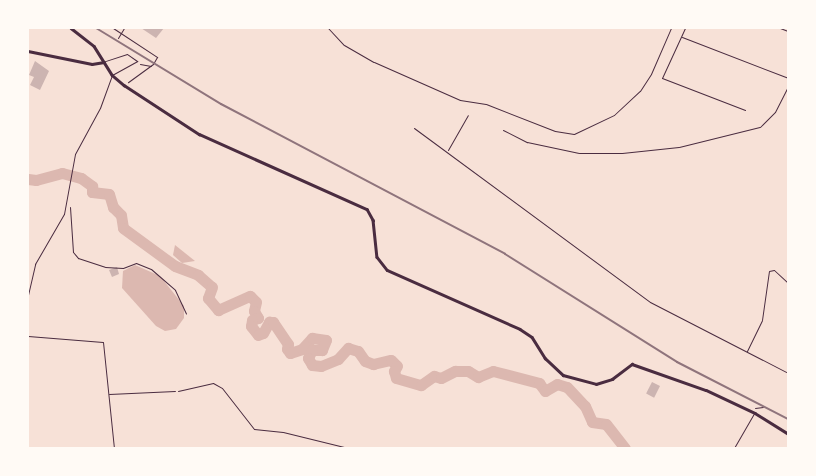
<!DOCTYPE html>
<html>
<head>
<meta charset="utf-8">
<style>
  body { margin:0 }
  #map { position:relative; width:816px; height:476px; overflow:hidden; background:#f7e1d7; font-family:"Noto Serif",serif }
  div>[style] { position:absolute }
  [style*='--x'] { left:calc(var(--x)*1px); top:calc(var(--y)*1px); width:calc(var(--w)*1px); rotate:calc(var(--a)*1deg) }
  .water>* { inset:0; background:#dcb8b0 }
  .river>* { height:11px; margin:-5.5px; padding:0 5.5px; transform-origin:5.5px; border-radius:5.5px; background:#dcb8b0 }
  .building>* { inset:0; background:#ccb4b1; transform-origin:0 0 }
  .path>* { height:1px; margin:-0.5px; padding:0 0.5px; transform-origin:0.5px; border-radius:0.5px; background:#4a2c40 }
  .service>* { height:1px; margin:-0.5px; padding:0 0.5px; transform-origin:0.5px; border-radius:0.5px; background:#4a2c40 }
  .minor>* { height:2.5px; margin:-1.25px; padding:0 1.25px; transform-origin:1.25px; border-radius:1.25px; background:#4a2c40 }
  .rail>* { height:2px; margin:-1px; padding:0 1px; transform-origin:1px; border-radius:1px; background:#8f747c }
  span { translate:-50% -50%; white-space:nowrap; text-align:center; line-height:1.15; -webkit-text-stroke:4px #fffaf5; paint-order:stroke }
  .frame { position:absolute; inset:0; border:29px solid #fffaf5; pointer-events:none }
</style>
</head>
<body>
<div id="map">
  <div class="water">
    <div style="clip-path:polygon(175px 245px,195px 261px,182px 263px,173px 255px)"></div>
    <div style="clip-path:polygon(135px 265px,160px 276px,184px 306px,184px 318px,176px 329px,165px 331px,156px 326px,122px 288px,123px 271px)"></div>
  </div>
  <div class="river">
    <div style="--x:28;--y:179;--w:8;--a:7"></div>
    <div style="--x:36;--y:180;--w:27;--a:-15"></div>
    <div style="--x:62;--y:173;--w:20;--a:15"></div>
    <div style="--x:81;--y:178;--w:14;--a:36"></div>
    <div style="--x:92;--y:186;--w:6;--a:90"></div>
    <div style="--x:92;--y:192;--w:17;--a:7"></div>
    <div style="--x:109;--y:194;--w:14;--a:73"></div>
    <div style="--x:113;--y:207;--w:11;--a:45"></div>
    <div style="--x:121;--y:215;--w:13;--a:81"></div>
    <div style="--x:123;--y:228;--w:64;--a:36.2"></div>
    <div style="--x:175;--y:266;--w:25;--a:21"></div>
    <div style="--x:198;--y:275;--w:18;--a:41"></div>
    <div style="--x:212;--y:287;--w:12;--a:110"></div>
    <div style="--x:208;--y:298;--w:16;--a:50"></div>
    <div style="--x:218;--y:310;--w:35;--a:-24"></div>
    <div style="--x:250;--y:296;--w:8;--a:45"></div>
    <div style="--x:256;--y:302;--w:9;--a:103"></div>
    <div style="--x:254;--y:311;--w:8;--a:60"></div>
    <div style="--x:258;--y:318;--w:6;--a:162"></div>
    <div style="--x:252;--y:320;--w:6;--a:99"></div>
    <div style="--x:251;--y:326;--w:11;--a:52"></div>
    <div style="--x:258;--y:335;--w:5;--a:-22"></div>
    <div style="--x:263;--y:333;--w:13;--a:-61"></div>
    <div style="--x:269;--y:322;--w:4;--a:0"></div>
    <div style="--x:273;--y:322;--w:27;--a:56"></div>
    <div style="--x:288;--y:344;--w:5;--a:101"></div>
    <div style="--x:287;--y:349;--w:5;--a:53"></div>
    <div style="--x:290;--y:353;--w:13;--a:-18"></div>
    <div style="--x:302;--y:349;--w:15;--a:-48"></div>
    <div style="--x:312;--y:338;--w:14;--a:8"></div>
    <div style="--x:326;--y:340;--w:11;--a:112"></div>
    <div style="--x:322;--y:350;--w:10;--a:180"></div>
    <div style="--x:312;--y:350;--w:9;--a:117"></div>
    <div style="--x:308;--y:358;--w:8;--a:60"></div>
    <div style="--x:312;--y:365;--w:9;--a:6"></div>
    <div style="--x:321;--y:366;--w:18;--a:-22"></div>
    <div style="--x:338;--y:359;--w:15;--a:-48"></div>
    <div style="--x:348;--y:348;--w:10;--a:17"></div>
    <div style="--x:358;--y:351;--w:12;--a:55"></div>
    <div style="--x:365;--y:361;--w:9;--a:21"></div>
    <div style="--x:373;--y:364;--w:18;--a:-13"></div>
    <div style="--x:391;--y:360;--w:8;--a:45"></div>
    <div style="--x:397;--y:366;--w:6;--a:121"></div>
    <div style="--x:394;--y:371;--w:7;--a:74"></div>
    <div style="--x:396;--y:378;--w:26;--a:16"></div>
    <div style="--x:421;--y:385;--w:16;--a:-35"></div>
    <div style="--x:434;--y:376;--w:7;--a:16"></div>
    <div style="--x:441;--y:378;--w:16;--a:-27"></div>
    <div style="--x:455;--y:371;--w:13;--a:0"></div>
    <div style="--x:468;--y:371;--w:12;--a:31"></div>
    <div style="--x:478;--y:377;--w:16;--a:-22"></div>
    <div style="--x:493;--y:371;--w:48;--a:14.6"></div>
    <div style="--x:539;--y:383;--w:10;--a:53"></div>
    <div style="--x:545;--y:391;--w:14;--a:-30"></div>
    <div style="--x:557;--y:384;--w:10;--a:17"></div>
    <div style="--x:567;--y:387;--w:26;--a:47"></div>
    <div style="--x:585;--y:406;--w:17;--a:66"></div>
    <div style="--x:592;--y:422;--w:14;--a:8"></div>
    <div style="--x:606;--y:424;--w:31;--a:52"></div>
  </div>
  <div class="building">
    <div style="clip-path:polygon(141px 28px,164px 28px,156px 38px)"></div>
    <div style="clip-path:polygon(35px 61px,49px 71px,40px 90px,30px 85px,34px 77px,29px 75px)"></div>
    <div style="clip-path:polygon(117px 267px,119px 274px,112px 277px,109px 270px)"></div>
    <div style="left:652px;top:382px;width:9px;height:13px;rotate:27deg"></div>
  </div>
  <div class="path">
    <div style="--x:113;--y:28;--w:53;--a:33.4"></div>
    <div style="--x:157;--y:57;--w:8;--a:120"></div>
    <div style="--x:153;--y:64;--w:31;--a:144"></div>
    <div style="--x:328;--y:28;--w:23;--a:47"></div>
    <div style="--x:344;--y:45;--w:34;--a:30"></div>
    <div style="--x:374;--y:62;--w:94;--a:23.8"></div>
    <div style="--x:460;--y:100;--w:26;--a:9"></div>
    <div style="--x:486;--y:104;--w:74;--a:21.4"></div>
    <div style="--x:555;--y:131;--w:19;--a:9"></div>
    <div style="--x:574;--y:134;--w:44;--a:-25.4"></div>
    <div style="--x:614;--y:115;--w:35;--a:-43"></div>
    <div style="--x:640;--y:91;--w:20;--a:-57"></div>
    <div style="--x:651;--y:74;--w:50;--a:-66.5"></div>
    <div style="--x:118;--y:38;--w:12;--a:-59"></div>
    <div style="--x:140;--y:64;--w:11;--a:10"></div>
    <div style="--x:70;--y:207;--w:45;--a:86.2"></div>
    <div style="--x:73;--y:252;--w:8;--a:50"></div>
    <div style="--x:78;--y:258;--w:28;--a:18"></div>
    <div style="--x:105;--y:267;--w:18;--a:3"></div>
    <div style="--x:123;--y:268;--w:14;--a:-21"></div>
    <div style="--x:136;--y:263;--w:16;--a:22"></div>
    <div style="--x:151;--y:269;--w:32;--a:41"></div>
    <div style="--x:175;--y:290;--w:26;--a:65"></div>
    <div style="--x:178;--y:391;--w:36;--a:-13"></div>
    <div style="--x:213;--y:383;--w:10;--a:29"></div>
    <div style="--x:222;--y:388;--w:52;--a:52"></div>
    <div style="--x:254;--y:429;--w:29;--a:6"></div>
    <div style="--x:283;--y:432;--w:67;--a:13.8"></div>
    <div style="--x:755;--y:408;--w:8;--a:-7"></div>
  </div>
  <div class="service">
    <div style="--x:685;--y:28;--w:55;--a:114.7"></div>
    <div style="--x:662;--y:78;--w:89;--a:21.1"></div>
    <div style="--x:780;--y:28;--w:9;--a:21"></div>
    <div style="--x:682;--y:37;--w:114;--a:21.1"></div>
    <div style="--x:414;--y:128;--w:293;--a:36.4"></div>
    <div style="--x:650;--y:302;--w:155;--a:27.2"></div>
    <div style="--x:503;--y:130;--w:27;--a:27"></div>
    <div style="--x:527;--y:142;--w:53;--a:11.9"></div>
    <div style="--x:579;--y:153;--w:43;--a:0"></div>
    <div style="--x:622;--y:153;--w:57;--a:-6"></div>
    <div style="--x:679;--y:147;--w:83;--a:-13.9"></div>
    <div style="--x:760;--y:127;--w:21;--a:-45"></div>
    <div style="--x:775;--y:112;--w:28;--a:-63"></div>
    <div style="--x:448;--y:150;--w:40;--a:-60.3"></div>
    <div style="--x:787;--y:212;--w:1;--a:45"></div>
    <div style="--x:28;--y:295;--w:32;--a:-77"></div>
    <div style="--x:35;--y:264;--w:58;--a:-59.9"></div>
    <div style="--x:64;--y:214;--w:61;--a:-79.6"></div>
    <div style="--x:75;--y:154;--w:52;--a:-61.5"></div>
    <div style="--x:100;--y:108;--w:35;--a:-70"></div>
    <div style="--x:112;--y:75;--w:29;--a:-29"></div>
    <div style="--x:137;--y:61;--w:12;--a:-145"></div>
    <div style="--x:127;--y:54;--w:23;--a:162"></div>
    <div style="--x:28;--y:336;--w:75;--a:4.6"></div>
    <div style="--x:103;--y:342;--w:107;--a:84.1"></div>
    <div style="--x:747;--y:351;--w:34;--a:-64"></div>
    <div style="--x:762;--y:320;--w:49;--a:-81.9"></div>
    <div style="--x:769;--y:271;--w:5;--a:-11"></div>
    <div style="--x:774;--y:270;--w:19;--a:43"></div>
    <div style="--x:109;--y:394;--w:66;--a:-2.6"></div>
    <div style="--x:734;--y:448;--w:39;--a:-60"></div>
  </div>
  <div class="minor">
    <div style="--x:71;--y:28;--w:29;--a:38"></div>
    <div style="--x:94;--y:46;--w:34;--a:58"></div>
    <div style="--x:112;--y:75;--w:16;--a:40"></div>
    <div style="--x:124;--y:85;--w:90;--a:33.2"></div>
    <div style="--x:199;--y:134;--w:184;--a:24.1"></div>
    <div style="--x:367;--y:209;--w:13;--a:61"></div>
    <div style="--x:373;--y:220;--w:37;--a:84"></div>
    <div style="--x:377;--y:257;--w:16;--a:52"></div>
    <div style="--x:387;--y:270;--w:145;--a:23.9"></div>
    <div style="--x:520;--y:329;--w:14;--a:34"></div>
    <div style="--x:532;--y:337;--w:25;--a:58"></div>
    <div style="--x:545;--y:358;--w:25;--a:43"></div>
    <div style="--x:563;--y:375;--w:34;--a:15"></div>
    <div style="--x:596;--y:384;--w:17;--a:-17"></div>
    <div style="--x:612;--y:379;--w:25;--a:-37"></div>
    <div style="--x:632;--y:364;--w:78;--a:19.4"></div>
    <div style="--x:706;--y:390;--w:54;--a:25.1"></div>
    <div style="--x:755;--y:413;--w:39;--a:32"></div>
    <div style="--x:28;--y:51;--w:65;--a:11.5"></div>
    <div style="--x:92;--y:64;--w:12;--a:-9"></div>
  </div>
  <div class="rail">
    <div style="--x:96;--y:28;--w:146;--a:31.3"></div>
    <div style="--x:221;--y:104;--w:321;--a:27.8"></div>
    <div style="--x:505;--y:254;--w:203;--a:32.1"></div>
    <div style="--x:677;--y:362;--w:125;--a:27.2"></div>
  </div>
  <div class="frame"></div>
</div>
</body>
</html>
